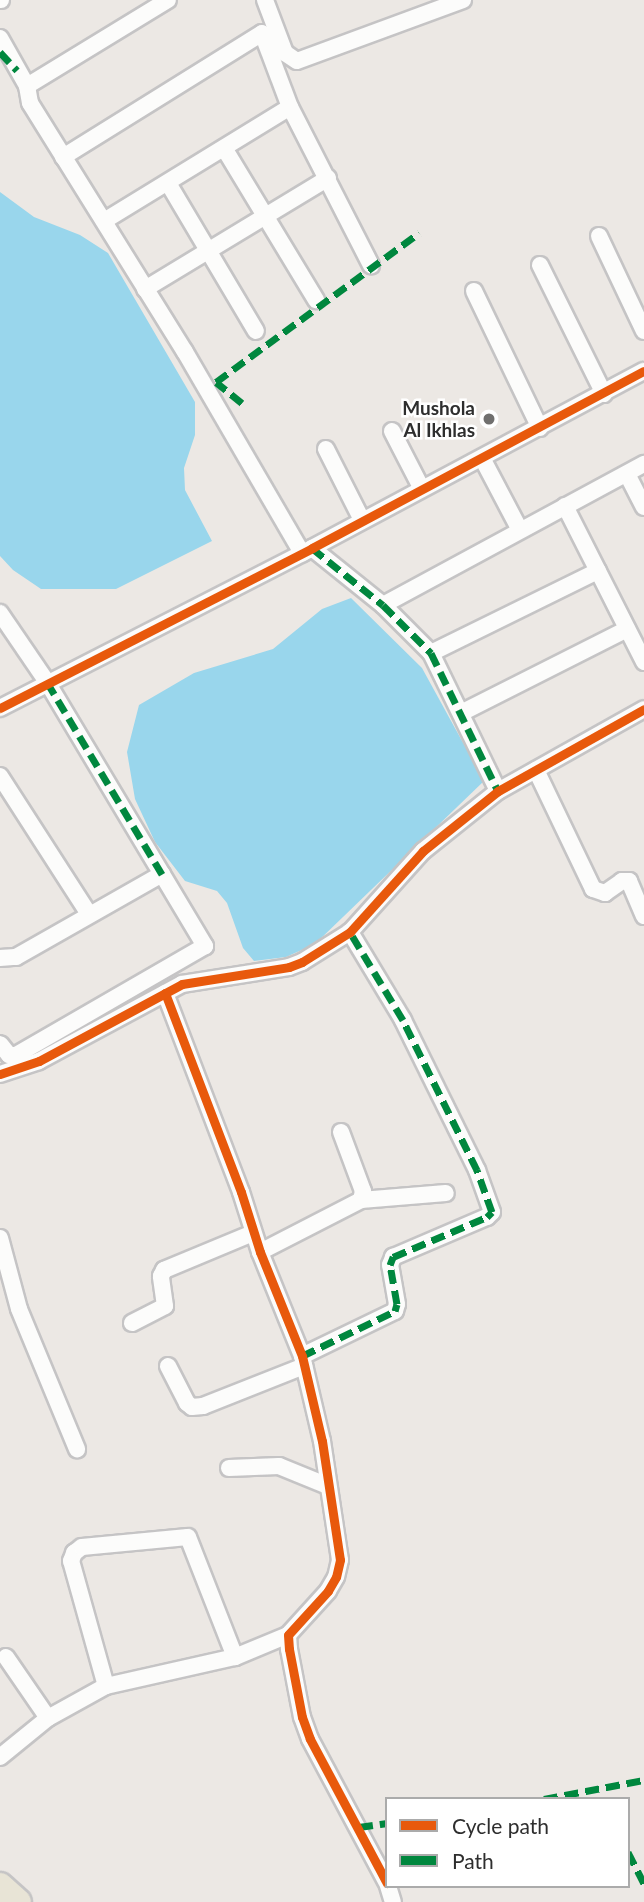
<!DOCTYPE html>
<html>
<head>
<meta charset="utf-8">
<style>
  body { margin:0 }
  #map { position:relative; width:644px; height:1902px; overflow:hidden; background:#ece8e4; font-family:Lato,sans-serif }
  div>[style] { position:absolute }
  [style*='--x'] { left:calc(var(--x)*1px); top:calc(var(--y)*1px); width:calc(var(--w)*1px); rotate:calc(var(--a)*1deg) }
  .water>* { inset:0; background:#99d6ec }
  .roads { filter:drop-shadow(2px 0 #c5c4c5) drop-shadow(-2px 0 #c5c4c5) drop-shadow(0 2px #c5c4c5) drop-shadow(0 -2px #c5c4c5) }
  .minor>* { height:16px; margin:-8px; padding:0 8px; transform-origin:8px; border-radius:8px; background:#fcfcfb }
  .primary>* { height:26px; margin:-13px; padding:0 13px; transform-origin:13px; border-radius:13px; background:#e8e4d6 }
  .quiet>* { height:7px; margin-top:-3.5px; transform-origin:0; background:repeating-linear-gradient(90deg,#00873e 0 14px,transparent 0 21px) }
  .cycleway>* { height:9px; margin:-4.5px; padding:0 4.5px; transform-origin:4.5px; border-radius:4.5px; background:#e8590c }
  .dots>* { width:19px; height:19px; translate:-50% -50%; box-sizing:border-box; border:4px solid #fff; border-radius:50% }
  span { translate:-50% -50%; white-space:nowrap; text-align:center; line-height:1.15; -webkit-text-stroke:5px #fff; paint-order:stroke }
  .poi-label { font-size:19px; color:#2e2e2e; font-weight:700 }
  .right { translate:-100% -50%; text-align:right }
  .legend { position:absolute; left:385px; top:1797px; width:245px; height:91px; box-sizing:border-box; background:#fff; border:2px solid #ababab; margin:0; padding:9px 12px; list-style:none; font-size:21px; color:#2e2e2e }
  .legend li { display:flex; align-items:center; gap:14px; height:35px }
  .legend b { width:35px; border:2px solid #ababab }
</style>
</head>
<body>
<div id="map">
  <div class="water">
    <div style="clip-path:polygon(0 192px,34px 217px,80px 235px,108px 253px,195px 402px,195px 435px,184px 468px,185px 490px,212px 541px,116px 589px,41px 589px,13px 570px,0 556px)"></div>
    <div style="clip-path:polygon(351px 598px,422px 668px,484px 781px,315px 944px,286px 957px,254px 961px,243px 948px,227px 903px,217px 891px,185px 881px,155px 842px,135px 799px,127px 752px,139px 705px,194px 673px,273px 649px,322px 609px)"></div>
  </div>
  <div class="roads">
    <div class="minor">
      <div style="--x:0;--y:0;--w:1;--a:0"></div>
      <div style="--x:265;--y:0;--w:57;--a:69.3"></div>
      <div style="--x:285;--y:53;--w:14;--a:34"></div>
      <div style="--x:297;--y:61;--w:177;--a:-20.2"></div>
      <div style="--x:0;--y:38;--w:55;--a:60.6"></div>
      <div style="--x:27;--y:86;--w:17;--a:80"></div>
      <div style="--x:30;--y:103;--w:293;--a:58.1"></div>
      <div style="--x:185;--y:352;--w:233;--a:59.8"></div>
      <div style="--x:27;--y:86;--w:165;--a:-31.4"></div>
      <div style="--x:224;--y:148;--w:178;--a:58.8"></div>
      <div style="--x:63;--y:157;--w:234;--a:-31.9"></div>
      <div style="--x:262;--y:33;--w:79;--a:69.3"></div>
      <div style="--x:290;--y:107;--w:178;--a:62.9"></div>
      <div style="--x:168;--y:183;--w:172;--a:59.3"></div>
      <div style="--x:104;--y:221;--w:218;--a:-31.5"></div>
      <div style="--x:599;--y:236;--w:105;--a:64.7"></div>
      <div style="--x:540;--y:265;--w:144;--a:63.6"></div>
      <div style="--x:145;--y:289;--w:214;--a:-31.2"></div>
      <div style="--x:474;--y:291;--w:152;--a:64.3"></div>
      <div style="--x:392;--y:431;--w:65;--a:62.7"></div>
      <div style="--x:326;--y:449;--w:80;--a:63.1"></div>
      <div style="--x:482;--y:458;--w:81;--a:62.2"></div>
      <div style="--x:627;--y:474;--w:37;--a:63"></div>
      <div style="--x:565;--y:506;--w:175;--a:63.1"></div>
      <div style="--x:312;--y:548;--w:91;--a:38.8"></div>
      <div style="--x:383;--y:605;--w:68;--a:45"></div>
      <div style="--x:431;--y:653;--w:153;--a:64.1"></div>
      <div style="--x:383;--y:605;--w:297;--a:-28.4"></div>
      <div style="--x:0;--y:613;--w:83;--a:55.7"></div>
      <div style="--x:47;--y:682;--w:308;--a:59.1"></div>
      <div style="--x:205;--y:946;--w:218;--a:150"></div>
      <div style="--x:16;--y:1055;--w:7;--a:180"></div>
      <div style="--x:9;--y:1055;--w:14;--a:-129"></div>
      <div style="--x:431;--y:653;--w:186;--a:-26.2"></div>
      <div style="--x:0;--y:708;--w:351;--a:-27.1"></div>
      <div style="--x:312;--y:548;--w:376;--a:-28.1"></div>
      <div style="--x:461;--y:713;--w:186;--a:-26.8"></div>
      <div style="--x:536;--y:770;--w:132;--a:64.4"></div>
      <div style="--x:593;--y:889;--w:13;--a:18"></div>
      <div style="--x:605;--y:893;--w:21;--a:-35"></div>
      <div style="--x:622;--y:881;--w:7;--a:0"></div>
      <div style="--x:629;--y:881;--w:38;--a:67"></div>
      <div style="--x:0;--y:776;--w:164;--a:57.2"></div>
      <div style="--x:0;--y:958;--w:16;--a:-4"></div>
      <div style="--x:16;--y:957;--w:168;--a:-29.6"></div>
      <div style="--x:165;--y:993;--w:213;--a:69.1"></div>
      <div style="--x:241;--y:1192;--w:63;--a:72.4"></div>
      <div style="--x:260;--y:1252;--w:112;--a:68"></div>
      <div style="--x:302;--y:1356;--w:87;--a:76.8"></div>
      <div style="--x:322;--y:1441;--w:120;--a:81.4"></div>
      <div style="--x:340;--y:1560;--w:17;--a:103"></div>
      <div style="--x:336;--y:1577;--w:16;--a:120"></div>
      <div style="--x:328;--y:1591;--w:59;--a:132.3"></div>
      <div style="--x:288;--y:1635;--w:14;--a:86"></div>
      <div style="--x:289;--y:1649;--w:69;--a:79.2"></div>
      <div style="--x:302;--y:1717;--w:23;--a:70"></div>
      <div style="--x:310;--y:1739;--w:163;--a:61.9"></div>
      <div style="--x:0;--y:1074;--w:41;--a:-18.4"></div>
      <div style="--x:39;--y:1061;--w:162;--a:-28.3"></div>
      <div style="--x:182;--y:984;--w:108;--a:-9"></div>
      <div style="--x:289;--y:967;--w:14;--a:-21"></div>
      <div style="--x:302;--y:962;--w:57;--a:-32"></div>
      <div style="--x:350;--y:932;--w:109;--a:-48"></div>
      <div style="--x:423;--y:851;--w:96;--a:-38.7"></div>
      <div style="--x:498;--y:791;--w:167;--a:-29.3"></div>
      <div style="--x:341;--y:1132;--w:63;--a:69.6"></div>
      <div style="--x:363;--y:1191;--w:9;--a:103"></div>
      <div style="--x:0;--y:1238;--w:73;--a:75"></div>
      <div style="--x:19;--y:1309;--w:152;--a:67.5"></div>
      <div style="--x:260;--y:1252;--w:114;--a:-27.2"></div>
      <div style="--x:361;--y:1200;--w:85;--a:-4.7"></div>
      <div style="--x:132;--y:1323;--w:37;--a:-27"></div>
      <div style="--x:165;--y:1306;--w:30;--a:-98"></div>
      <div style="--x:161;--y:1276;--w:7;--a:-63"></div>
      <div style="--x:164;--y:1270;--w:96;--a:-22.6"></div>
      <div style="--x:302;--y:1356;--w:103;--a:-25.8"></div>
      <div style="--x:395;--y:1311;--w:7;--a:-74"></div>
      <div style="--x:397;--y:1304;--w:40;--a:-100"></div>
      <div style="--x:390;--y:1265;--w:9;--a:-69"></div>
      <div style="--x:393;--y:1257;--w:102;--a:-23.1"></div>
      <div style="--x:487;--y:1217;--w:7;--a:-45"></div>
      <div style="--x:492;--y:1212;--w:45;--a:-109.7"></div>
      <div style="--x:477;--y:1170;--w:167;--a:-116.3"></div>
      <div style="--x:403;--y:1020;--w:103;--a:-121.1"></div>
      <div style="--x:168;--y:1366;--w:42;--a:62.8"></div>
      <div style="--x:187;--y:1403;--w:6;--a:39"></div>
      <div style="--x:192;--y:1407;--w:11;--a:-5"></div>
      <div style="--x:203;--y:1406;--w:109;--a:-21.6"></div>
      <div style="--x:229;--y:1468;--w:50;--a:-2.3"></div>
      <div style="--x:279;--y:1466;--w:53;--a:22.2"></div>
      <div style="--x:6;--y:1657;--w:74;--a:55.5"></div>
      <div style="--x:106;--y:1686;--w:130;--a:-105.6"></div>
      <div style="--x:71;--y:1561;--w:9;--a:-69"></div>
      <div style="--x:74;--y:1553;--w:10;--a:-37"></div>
      <div style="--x:82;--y:1547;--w:106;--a:-5.4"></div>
      <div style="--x:188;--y:1537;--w:129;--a:68.6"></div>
      <div style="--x:0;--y:1757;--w:62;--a:-39.1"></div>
      <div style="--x:48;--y:1718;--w:66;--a:-28.9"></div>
      <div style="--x:106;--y:1686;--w:132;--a:-12.7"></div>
      <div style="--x:235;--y:1657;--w:57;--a:-22.5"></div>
      <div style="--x:388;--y:1886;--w:17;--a:73"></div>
    </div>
    <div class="primary">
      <div style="--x:0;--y:1886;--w:24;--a:42"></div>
    </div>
  </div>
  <div class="quiet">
    <div style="--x:0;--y:52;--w:25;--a:47"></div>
    <div style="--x:242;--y:403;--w:33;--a:-141"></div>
    <div style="--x:216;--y:382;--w:252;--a:-36.3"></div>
    <div style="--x:312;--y:548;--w:91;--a:38.8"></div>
    <div style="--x:383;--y:605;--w:68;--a:45"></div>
    <div style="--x:431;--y:653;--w:153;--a:64.1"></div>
    <div style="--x:47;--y:682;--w:224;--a:59.1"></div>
    <div style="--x:302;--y:1356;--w:103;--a:-25.8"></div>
    <div style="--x:395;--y:1311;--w:7;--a:-74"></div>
    <div style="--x:397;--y:1304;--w:40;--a:-100"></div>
    <div style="--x:390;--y:1265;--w:9;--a:-69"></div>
    <div style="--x:393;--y:1257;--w:102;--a:-23.1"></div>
    <div style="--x:487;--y:1217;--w:7;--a:-45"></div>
    <div style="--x:492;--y:1212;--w:45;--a:-109.7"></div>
    <div style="--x:477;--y:1170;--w:167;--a:-116.3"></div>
    <div style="--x:403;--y:1020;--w:103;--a:-121.1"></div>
    <div style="--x:544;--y:1799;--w:102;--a:-10.8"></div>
    <div style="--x:359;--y:1827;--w:28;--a:-8"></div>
    <div style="--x:628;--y:1852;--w:36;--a:63"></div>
  </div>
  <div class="cycleway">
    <div style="--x:0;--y:708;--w:351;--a:-27.1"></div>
    <div style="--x:312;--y:548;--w:376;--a:-28.1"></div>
    <div style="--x:165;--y:993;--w:213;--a:69.1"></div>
    <div style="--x:241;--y:1192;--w:63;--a:72.4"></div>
    <div style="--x:260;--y:1252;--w:112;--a:68"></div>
    <div style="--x:302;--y:1356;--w:87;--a:76.8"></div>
    <div style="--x:322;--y:1441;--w:120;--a:81.4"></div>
    <div style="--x:340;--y:1560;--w:17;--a:103"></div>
    <div style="--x:336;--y:1577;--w:16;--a:120"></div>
    <div style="--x:328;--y:1591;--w:59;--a:132.3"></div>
    <div style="--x:288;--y:1635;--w:14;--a:86"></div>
    <div style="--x:289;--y:1649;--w:69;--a:79.2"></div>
    <div style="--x:302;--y:1717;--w:23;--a:70"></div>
    <div style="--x:310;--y:1739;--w:163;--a:61.9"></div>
    <div style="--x:0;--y:1074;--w:41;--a:-18.4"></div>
    <div style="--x:39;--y:1061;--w:162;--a:-28.3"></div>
    <div style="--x:182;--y:984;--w:108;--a:-9"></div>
    <div style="--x:289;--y:967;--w:14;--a:-21"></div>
    <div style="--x:302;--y:962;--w:57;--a:-32"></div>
    <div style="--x:350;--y:932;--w:109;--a:-48"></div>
    <div style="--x:423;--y:851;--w:96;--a:-38.7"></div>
    <div style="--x:498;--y:791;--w:167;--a:-29.3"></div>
  </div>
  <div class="dots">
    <div style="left:489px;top:419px;background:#706f6e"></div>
  </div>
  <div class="poi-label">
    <span class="right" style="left:475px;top:419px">Mushola<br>Al Ikhlas</span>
  </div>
  <ul class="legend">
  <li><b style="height:9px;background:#e8590c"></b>Cycle path</li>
  <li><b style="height:9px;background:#00873e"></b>Path</li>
  </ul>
</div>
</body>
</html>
